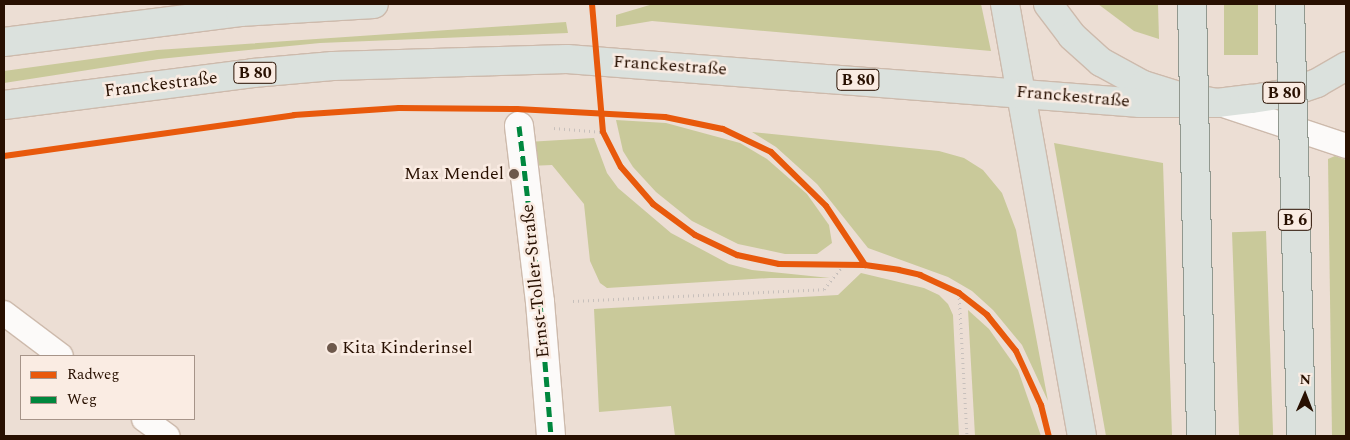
<!DOCTYPE html>
<html>
<head>
<meta charset="utf-8">
<style>
  body { margin:0 }
  #map { position:relative; width:1350px; height:440px; overflow:hidden; background:#ecded4; font-family:Spectral,serif }
  div>[style] { position:absolute }
  [style*='--x'] { left:calc(var(--x)*1px); top:calc(var(--y)*1px); width:calc(var(--w)*1px); rotate:calc(var(--a)*1deg) }
  .green>* { inset:0; background:#c9c99a; transform-origin:0 0 }
  .path>* { height:3px; margin-top:-1.5px; transform-origin:0; background:repeating-linear-gradient(90deg,#c7c0bc 0 1px,transparent 0 5px) }
  .roads { filter:drop-shadow(1px 0 #cdbaac) drop-shadow(-1px 0 #cdbaac) drop-shadow(0 1px #cdbaac) drop-shadow(0 -1px #cdbaac) }
  .lane>* { height:24px; margin:-12px; padding:0 12px; transform-origin:12px; border-radius:12px; background:#fcfaf9 }
  .street>* { height:28px; margin:-14px; padding:0 14px; transform-origin:14px; border-radius:14px; background:#fcfaf9 }
  .primary>* { height:28px; margin:-14px; padding:0 14px; transform-origin:14px; border-radius:14px; background:#dbe1dd }
  .bridges { filter:drop-shadow(1px 0 #91988f) drop-shadow(-1px 0 #91988f) drop-shadow(0 1px #91988f) drop-shadow(0 -1px #91988f) }
  .primary-bridge>* { height:28px; margin:-14px; padding:0 14px; transform-origin:14px; border-radius:14px; background:#dbe1dd }
  .quiet>* { height:5px; margin-top:-2.5px; transform-origin:0; background:repeating-linear-gradient(90deg,#00873e 0 10px,transparent 0 15px) }
  .cycleway>* { height:6px; margin:-3px; padding:0 3px; transform-origin:3px; border-radius:3px; background:#e8590c }
  .dots>* { width:14px; height:14px; translate:-50% -50%; box-sizing:border-box; border:2px solid #faece3; border-radius:50% }
  span { translate:-50% -50%; white-space:nowrap; text-align:center; line-height:1.15; -webkit-text-stroke:5px #faece3; paint-order:stroke }
  .shield-label span { padding:1px 4px; background:#faece3; border:1px solid; border-radius:4px; -webkit-text-stroke-width:0 }
  .shield-label { font-size:16px; color:#281001; font-weight:700 }
  .street-label { font-size:18px; color:#281001 }
  .poi-label { font-size:18px; color:#281001 }
  .right { translate:-100% -50%; text-align:right }
  .left { translate:0 -50%; text-align:left }
  .frame { position:absolute; inset:0; border:5px solid #281001; pointer-events:none }
  .legend { position:absolute; left:20px; top:355px; width:175px; height:65px; box-sizing:border-box; background:#faece3; border:1px solid #a69489; margin:0; padding:6px 9px; list-style:none; font-size:15px; color:#281001 }
  .legend li { display:flex; align-items:center; gap:10px; height:25px }
  .legend b { width:25px; border:1px solid #a69489 }
  .north { position:absolute; left:1280px; top:370px; width:50px; height:50px; -webkit-text-stroke:4px #faece3; paint-order:stroke; rotate:1deg; font-size:14px; font-weight:700; line-height:20px; text-align:center; color:#281001 }
  .north::after { content:''; display:block; margin:auto; width:18px; height:22px; background:#281001; clip-path:polygon(50% 0,100% 100%,50% 72%,0 100%) }
</style>
</head>
<body>
<div id="map">
  <div class="green">
    <div style="clip-path:polygon(653px 4px,981px 4px,991px 51px,652px 21px,616px 27px,616px 15px)"></div>
    <div style="clip-path:polygon(1098px 4px,1158px 4px,1159px 39px,1134px 31px)"></div>
    <div style="left:1224px;top:4px;width:34px;height:51px"></div>
    <div style="clip-path:polygon(566px 22px,568px 33px,320px 43px,159px 59px,4px 83px,4px 71px,157px 50px)"></div>
    <div style="clip-path:polygon(616px 120px,666px 123px,740px 143px,767px 159px,807px 194px,829px 225px,832px 243px,817px 254px,785px 254px,738px 244px,692px 221px,656px 192px,633px 167px,623px 151px)"></div>
    <div style="clip-path:polygon(752px 132px,939px 151px,964px 158px,983px 170px,1002px 193px,1016px 230px,1048px 401px,1022px 345px,993px 310px,972px 291px,948px 277px,868px 248px,817px 184px,776px 147px)"></div>
    <div style="clip-path:polygon(594px 138px,607px 173px,618px 188px,671px 233px,729px 264px,752px 270px,830px 278px,770px 278px,607px 288px,600px 283px,590px 261px,584px 204px,552px 165px,529px 166px,527px 142px)"></div>
    <div style="clip-path:polygon(1054px 143px,1163px 163px,1172px 436px,1106px 436px)"></div>
    <div style="clip-path:polygon(1335px 156px,1346px 160px,1346px 436px,1332px 436px,1328px 159px)"></div>
    <div style="left:1266px;top:231px;width:205px;height:34px;rotate:88deg"></div>
    <div style="clip-path:polygon(861px 273px,924px 288px,939px 295px,948px 304px,953px 315px,959px 436px,675px 436px,671px 406px,599px 412px,594px 309px,838px 295px)"></div>
    <div style="clip-path:polygon(968px 310px,989px 329px,1018px 370px,1041px 436px,975px 436px)"></div>
  </div>
  <div class="path">
    <div style="--x:554;--y:128;--w:49;--a:4.7"></div>
    <div style="--x:603;--y:132;--w:39;--a:63"></div>
    <div style="--x:621;--y:167;--w:49;--a:49.1"></div>
    <div style="--x:653;--y:204;--w:52;--a:36.4"></div>
    <div style="--x:695;--y:235;--w:47;--a:25.5"></div>
    <div style="--x:737;--y:255;--w:43;--a:12.1"></div>
    <div style="--x:779;--y:264;--w:86;--a:0.7"></div>
    <div style="--x:865;--y:265;--w:34;--a:8"></div>
    <div style="--x:899;--y:270;--w:22;--a:13"></div>
    <div style="--x:920;--y:275;--w:43;--a:24.8"></div>
    <div style="--x:959;--y:293;--w:143;--a:86.8"></div>
    <div style="--x:573;--y:301;--w:251;--a:-2.7"></div>
    <div style="--x:824;--y:289;--w:32;--a:-51"></div>
  </div>
  <div class="roads">
    <div class="lane">
      <div style="--x:1217;--y:103;--w:136;--a:18.4"></div>
      <div style="--x:4;--y:313;--w:71;--a:37"></div>
      <div style="--x:144;--y:419;--w:29;--a:36"></div>
    </div>
    <div class="street">
      <div style="--x:519;--y:126;--w:177;--a:83.2"></div>
      <div style="--x:540;--y:302;--w:134;--a:85.3"></div>
    </div>
    <div class="primary">
      <div style="--x:1005;--y:4;--w:439;--a:79.9"></div>
      <div style="--x:1048;--y:4;--w:40;--a:53"></div>
      <div style="--x:1072;--y:36;--w:39;--a:42"></div>
      <div style="--x:1101;--y:62;--w:48;--a:28.7"></div>
      <div style="--x:1143;--y:85;--w:37;--a:17"></div>
      <div style="--x:1178;--y:96;--w:40;--a:10"></div>
      <div style="--x:1217;--y:103;--w:35;--a:-7"></div>
      <div style="--x:1252;--y:99;--w:36;--a:-9"></div>
      <div style="--x:1288;--y:93;--w:31;--a:-19"></div>
      <div style="--x:1317;--y:83;--w:34;--a:-30"></div>
      <div style="--x:4;--y:42;--w:238;--a:-7.2"></div>
      <div style="--x:240;--y:12;--w:134;--a:-3.4"></div>
      <div style="--x:4;--y:105;--w:251;--a:-7.3"></div>
      <div style="--x:253;--y:73;--w:80;--a:-5"></div>
      <div style="--x:333;--y:66;--w:234;--a:-1.7"></div>
      <div style="--x:567;--y:59;--w:575;--a:4.39"></div>
      <div style="--x:1140;--y:103;--w:77;--a:0"></div>
    </div>
  </div>
  <div class="bridges">
    <div class="primary-bridge">
      <div style="--x:1192;--y:4;--w:432;--a:88.8"></div>
      <div style="--x:1290;--y:4;--w:432;--a:88.5"></div>
    </div>
  </div>
  <div class="quiet">
    <div style="--x:519;--y:126;--w:177;--a:83.2"></div>
    <div style="--x:540;--y:302;--w:134;--a:85.3"></div>
  </div>
  <div class="cycleway">
    <div style="--x:592;--y:4;--w:128;--a:85.1"></div>
    <div style="--x:603;--y:132;--w:39;--a:63"></div>
    <div style="--x:621;--y:167;--w:49;--a:49.1"></div>
    <div style="--x:653;--y:204;--w:52;--a:36.4"></div>
    <div style="--x:695;--y:235;--w:47;--a:25.5"></div>
    <div style="--x:737;--y:255;--w:43;--a:12.1"></div>
    <div style="--x:779;--y:264;--w:86;--a:0.7"></div>
    <div style="--x:865;--y:265;--w:34;--a:8"></div>
    <div style="--x:899;--y:270;--w:22;--a:13"></div>
    <div style="--x:920;--y:275;--w:43;--a:24.8"></div>
    <div style="--x:959;--y:293;--w:36;--a:38"></div>
    <div style="--x:987;--y:315;--w:46;--a:51.1"></div>
    <div style="--x:1016;--y:351;--w:60;--a:65.2"></div>
    <div style="--x:1041;--y:405;--w:32;--a:76"></div>
    <div style="--x:4;--y:156;--w:293;--a:-8"></div>
    <div style="--x:294;--y:115;--w:105;--a:-3.8"></div>
    <div style="--x:399;--y:108;--w:118;--a:0.5"></div>
    <div style="--x:517;--y:109;--w:148;--a:3.1"></div>
    <div style="--x:665;--y:117;--w:59;--a:11.7"></div>
    <div style="--x:723;--y:129;--w:53;--a:25.6"></div>
    <div style="--x:771;--y:152;--w:77;--a:44.5"></div>
    <div style="--x:826;--y:206;--w:71;--a:56.5"></div>
  </div>
  <div class="dots">
    <div style="left:514px;top:174px;background:#6d584b"></div>
    <div style="left:332px;top:348px;background:#6d584b"></div>
  </div>
  <div class="shield-label">
    <span style="left:255px;top:73px">B 80</span>
    <span style="left:858px;top:80px">B 80</span>
    <span style="left:1284px;top:93px">B 80</span>
    <span style="left:1295px;top:220px">B 6</span>
  </div>
  <div class="street-label">
    <span style="left:670px;top:66px;rotate:4deg">Franckestraße</span>
    <span style="left:161px;top:85px;rotate:-7deg">Franckestraße</span>
    <span style="left:1073px;top:97px;rotate:5deg">Franckestraße</span>
    <span style="left:536px;top:281px;rotate:-96deg">Ernst-Toller-Straße</span>
  </div>
  <div class="poi-label">
    <span class="right" style="left:504px;top:174px">Max Mendel</span>
    <span class="left" style="left:342px;top:348px">Kita Kinderinsel</span>
  </div>
  <div class="frame"></div>
  <ul class="legend">
  <li><b style="height:6px;background:#e8590c"></b>Radweg</li>
  <li><b style="height:6px;background:#00873e"></b>Weg</li>
  </ul>
  <div class="north">N</div>
</div>
</body>
</html>
